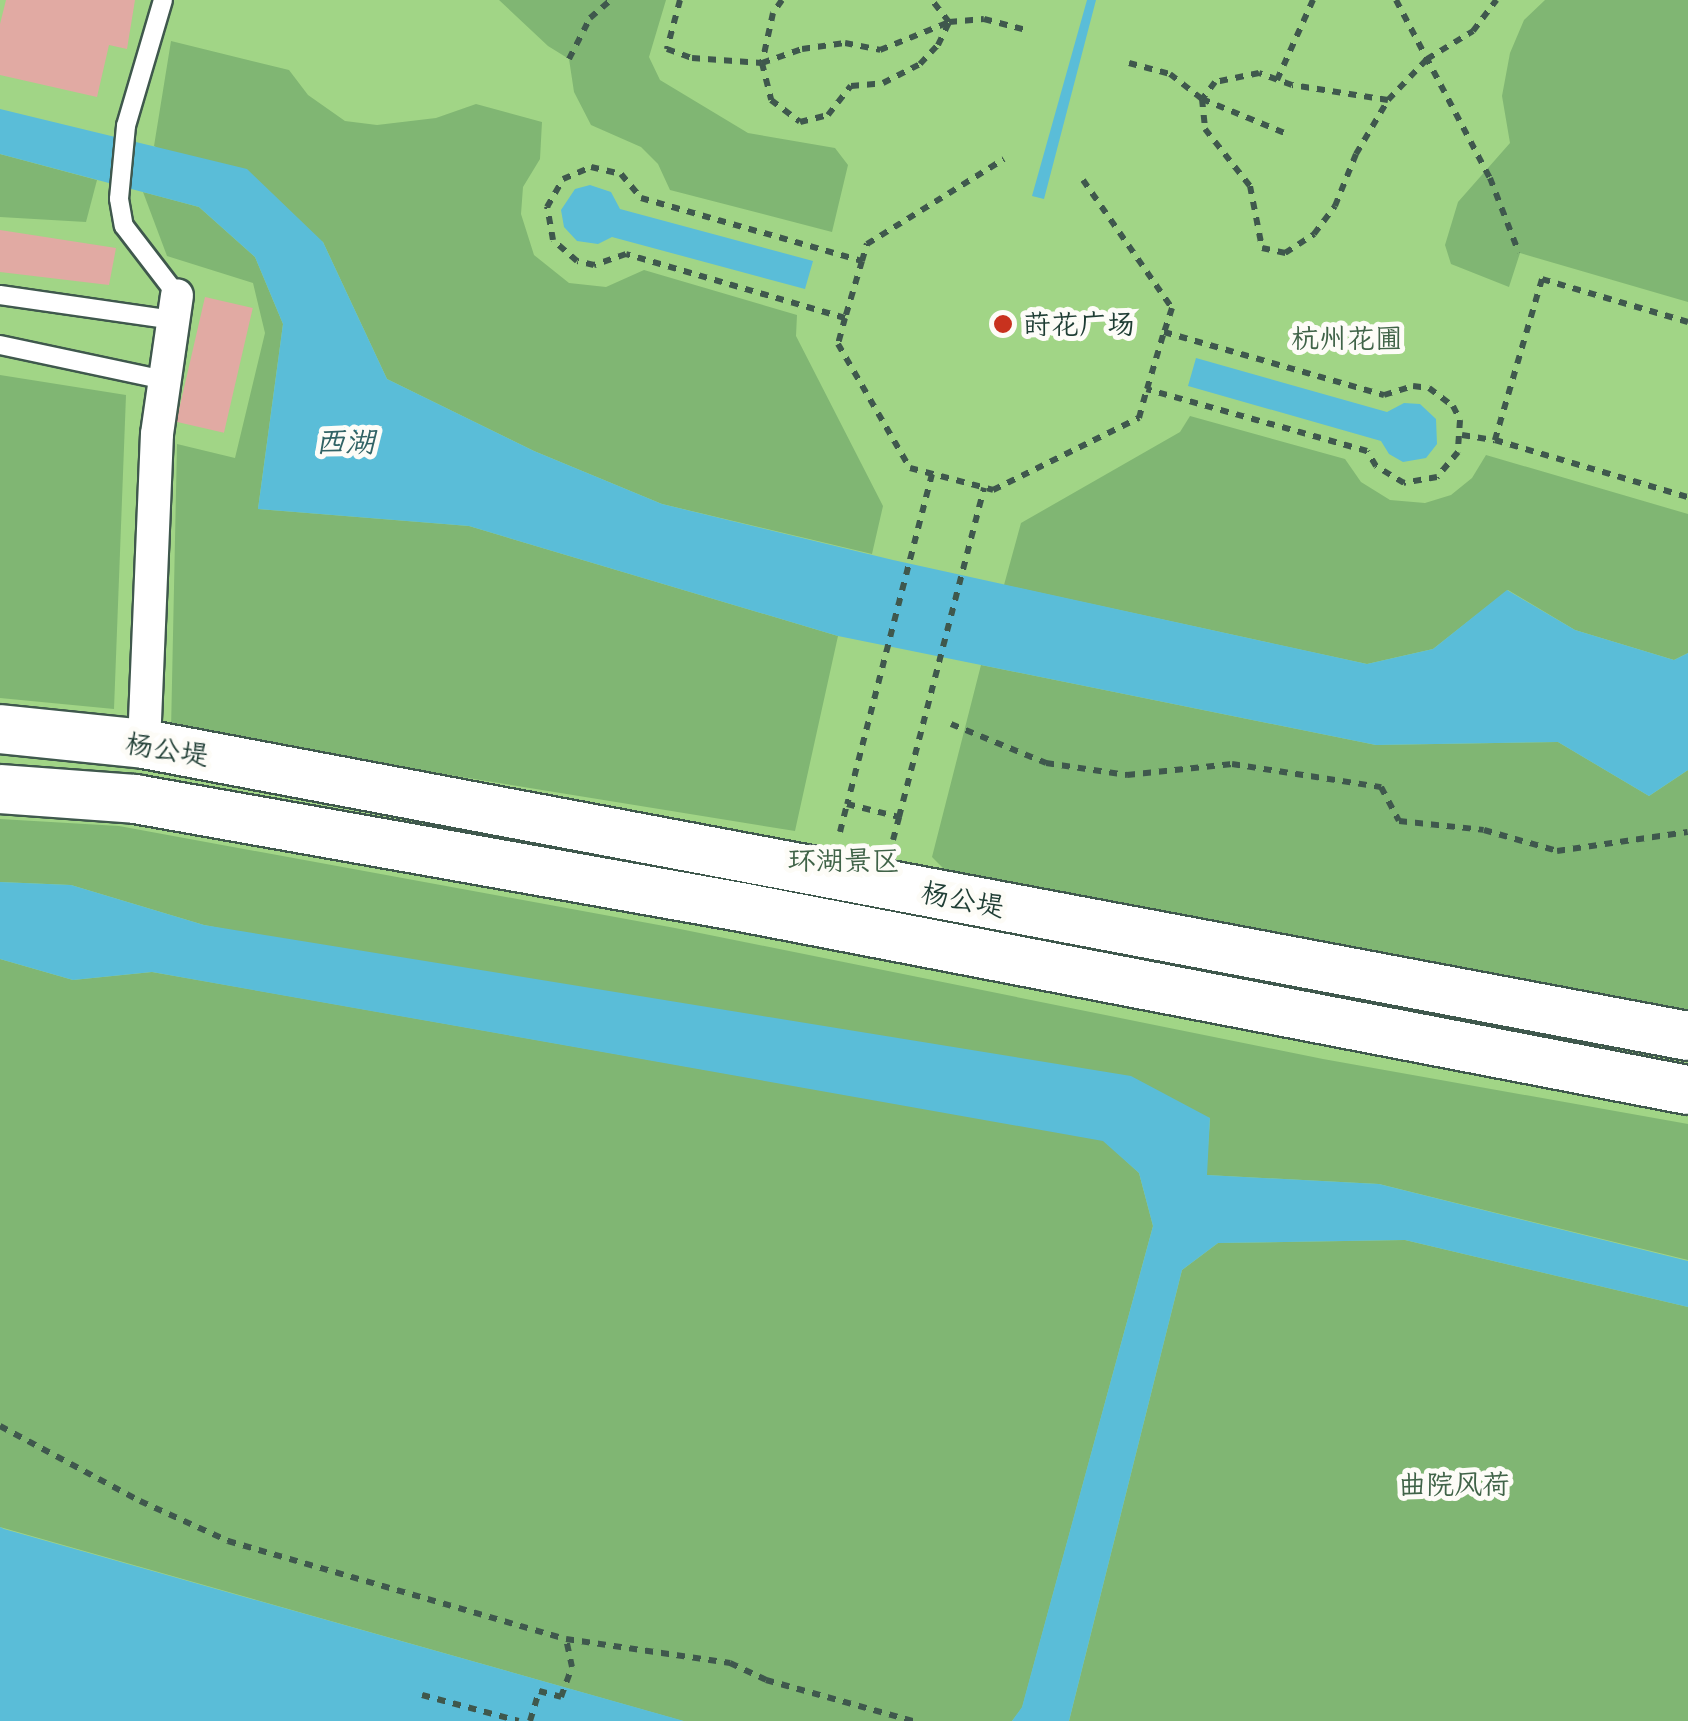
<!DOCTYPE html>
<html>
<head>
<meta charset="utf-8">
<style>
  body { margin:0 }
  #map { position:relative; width:1688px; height:1721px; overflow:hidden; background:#f5f0dd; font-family:Delius,"LXGW WenKai TC",sans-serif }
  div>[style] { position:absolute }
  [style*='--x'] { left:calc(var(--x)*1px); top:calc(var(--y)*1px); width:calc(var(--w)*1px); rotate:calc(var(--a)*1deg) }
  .green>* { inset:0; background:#a1d586; transform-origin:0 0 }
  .forest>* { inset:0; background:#80b673 }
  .water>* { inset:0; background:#5abdd8 }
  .building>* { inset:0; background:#e1aaa3; transform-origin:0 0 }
  .path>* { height:6px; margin-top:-3px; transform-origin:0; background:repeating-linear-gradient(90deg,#3f584d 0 8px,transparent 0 16px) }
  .roads { filter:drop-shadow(2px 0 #3f584d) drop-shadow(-2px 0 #3f584d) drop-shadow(0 2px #3f584d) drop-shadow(0 -2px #3f584d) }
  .service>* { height:18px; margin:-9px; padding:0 9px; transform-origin:9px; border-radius:9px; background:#fff }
  .minor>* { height:32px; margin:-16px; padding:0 16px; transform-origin:16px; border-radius:16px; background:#fff }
  .secondary>* { height:48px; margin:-24px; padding:0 24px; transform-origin:24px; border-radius:24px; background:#fff }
  .dots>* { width:28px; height:28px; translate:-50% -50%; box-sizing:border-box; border:5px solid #fdfcf7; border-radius:50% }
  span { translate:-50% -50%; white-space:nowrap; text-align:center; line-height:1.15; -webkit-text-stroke:10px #fdfcf7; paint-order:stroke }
  .poi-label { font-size:28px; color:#1f3d34 }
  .left { translate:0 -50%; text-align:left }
  .park-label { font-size:28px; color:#406348 }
  .street-label { font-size:28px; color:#1f3d34 }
  .water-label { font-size:30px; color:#316365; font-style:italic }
</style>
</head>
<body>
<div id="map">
  <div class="green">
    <div style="left:0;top:0;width:1688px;height:1721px"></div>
  </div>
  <div class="forest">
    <div style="clip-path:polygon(499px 0,666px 0,649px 57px,660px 80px,748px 133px,835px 148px,848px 165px,832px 232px,670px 190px,658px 164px,641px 147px,591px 125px,574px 92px,569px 59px,548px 46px)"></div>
    <div style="clip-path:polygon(1545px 0,1688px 0,1688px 302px,1520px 253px,1509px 287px,1451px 264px,1445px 245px,1458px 202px,1510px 143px,1502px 96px,1510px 53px,1524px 20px)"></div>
    <div style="clip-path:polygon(171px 41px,289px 70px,308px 95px,345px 121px,377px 125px,436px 118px,476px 104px,542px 122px,540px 159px,523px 187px,521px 214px,534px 255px,569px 283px,606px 287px,644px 270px,797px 315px,796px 336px,883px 506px,872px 554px,662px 504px,534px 451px,387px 379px,323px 242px,154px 146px)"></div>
    <div style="clip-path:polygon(0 154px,97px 180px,86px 222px,0 217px)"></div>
    <div style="clip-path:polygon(143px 192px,199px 207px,255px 257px,283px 324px,258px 509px,469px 526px,838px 636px,795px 831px,171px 730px,177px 444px,235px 458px,265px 333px,253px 283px,167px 256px)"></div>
    <div style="clip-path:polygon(0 375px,126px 395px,114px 709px,0 698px)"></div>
    <div style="clip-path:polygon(1190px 416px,1345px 459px,1361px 482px,1390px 500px,1425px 503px,1451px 495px,1472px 478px,1486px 455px,1688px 514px,1688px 653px,1674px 660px,1575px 630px,1508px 590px,1433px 649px,1367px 664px,1004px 585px,1021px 523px,1180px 432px)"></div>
    <div style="clip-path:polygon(981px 665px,1376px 745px,1558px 742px,1649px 796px,1688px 770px,1688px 1019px,944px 869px,932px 857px)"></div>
    <div style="clip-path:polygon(0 819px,119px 826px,675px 928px,1323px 1059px,1688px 1124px,1688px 1260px,1379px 1184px,1206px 1175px,1210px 1118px,204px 925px,71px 885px,0 882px)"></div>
    <div style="clip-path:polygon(0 959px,73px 980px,152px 972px,1103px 1140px,1139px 1173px,1153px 1226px,1022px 1708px,1012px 1721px,683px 1721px,0 1527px)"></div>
    <div style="clip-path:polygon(1405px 1240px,1688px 1307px,1688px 1721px,1069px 1721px,1182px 1270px,1218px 1243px)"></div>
  </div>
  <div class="water">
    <div style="clip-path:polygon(1087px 0,1096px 0,1044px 199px,1032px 196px)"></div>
    <div style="clip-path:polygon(0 109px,247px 169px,323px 242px,387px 379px,534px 451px,662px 504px,893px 560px,1367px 664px,1433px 649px,1507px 590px,1575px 630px,1674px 660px,1688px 653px,1688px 770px,1649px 796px,1558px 742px,1376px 745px,838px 636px,469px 526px,258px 509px,283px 324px,255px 257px,199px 207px,0 154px)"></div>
    <div style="clip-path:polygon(590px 185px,611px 192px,620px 209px,813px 261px,805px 289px,612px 237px,598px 244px,577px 241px,564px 227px,561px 210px,575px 189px)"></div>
    <div style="clip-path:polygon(1196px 358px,1387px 412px,1404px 403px,1420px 404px,1436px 419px,1437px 444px,1426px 458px,1403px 462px,1389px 454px,1381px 441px,1188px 386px)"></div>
    <div style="clip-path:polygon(0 882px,71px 885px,204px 925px,1131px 1076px,1210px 1118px,1207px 1175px,1379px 1184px,1688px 1261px,1688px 1307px,1405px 1240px,1218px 1243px,1182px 1270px,1069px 1721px,1012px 1721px,1022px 1707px,1153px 1226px,1139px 1173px,1103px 1141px,152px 972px,73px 980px,0 959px)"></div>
    <div style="clip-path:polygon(0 1527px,4px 1529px,684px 1721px,0 1721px)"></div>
  </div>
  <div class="building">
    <div style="clip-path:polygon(6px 0,135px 0,127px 49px,109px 45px,97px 97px,0 75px,0 24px)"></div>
    <div style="clip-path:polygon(0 230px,116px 248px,109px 285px,0 272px)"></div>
    <div style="left:205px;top:297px;width:49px;height:128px;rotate:13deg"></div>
  </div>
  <div class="path">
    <div style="--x:680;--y:0;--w:51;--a:104.9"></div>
    <div style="--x:667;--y:49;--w:27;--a:20"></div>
    <div style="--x:692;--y:58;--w:70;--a:4.1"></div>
    <div style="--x:762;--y:63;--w:42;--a:-19.3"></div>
    <div style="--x:802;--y:49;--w:43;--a:-7.9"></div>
    <div style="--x:845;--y:43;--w:36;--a:11"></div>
    <div style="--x:880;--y:50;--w:74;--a:-22.1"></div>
    <div style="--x:949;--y:22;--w:35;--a:-5"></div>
    <div style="--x:984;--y:19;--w:43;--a:14.7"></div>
    <div style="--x:782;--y:0;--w:16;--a:125"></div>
    <div style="--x:773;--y:13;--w:51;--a:102.4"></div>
    <div style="--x:762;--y:63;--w:38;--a:76"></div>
    <div style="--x:771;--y:100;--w:36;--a:37"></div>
    <div style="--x:800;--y:122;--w:29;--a:-14"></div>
    <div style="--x:828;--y:115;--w:37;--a:-52"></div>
    <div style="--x:851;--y:86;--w:32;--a:-5"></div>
    <div style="--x:883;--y:83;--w:42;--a:-27.2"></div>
    <div style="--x:920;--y:64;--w:26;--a:-47"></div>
    <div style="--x:938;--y:45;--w:25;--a:-64"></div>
    <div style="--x:949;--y:22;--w:28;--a:-128"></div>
    <div style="--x:1396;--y:0;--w:201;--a:62.2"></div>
    <div style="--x:1490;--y:178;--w:80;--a:68.9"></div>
    <div style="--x:569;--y:59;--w:46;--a:-62.9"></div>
    <div style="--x:590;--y:18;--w:28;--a:-41"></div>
    <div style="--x:1129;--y:63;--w:42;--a:15"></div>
    <div style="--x:1170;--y:74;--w:41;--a:38"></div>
    <div style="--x:1202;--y:99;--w:92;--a:22.4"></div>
    <div style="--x:1277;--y:80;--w:88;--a:-65.8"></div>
    <div style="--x:1388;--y:100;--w:97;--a:-171.1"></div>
    <div style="--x:1292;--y:85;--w:35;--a:-160"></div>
    <div style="--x:1259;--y:73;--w:45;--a:168.4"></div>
    <div style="--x:1215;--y:82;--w:21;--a:127"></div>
    <div style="--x:1202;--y:99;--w:30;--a:84"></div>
    <div style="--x:1205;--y:129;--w:73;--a:51.7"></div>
    <div style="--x:1250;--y:186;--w:63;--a:79"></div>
    <div style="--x:1262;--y:248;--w:24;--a:12"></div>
    <div style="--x:1285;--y:253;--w:35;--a:-33"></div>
    <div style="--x:1314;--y:234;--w:35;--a:-53"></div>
    <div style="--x:1335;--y:206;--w:56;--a:-68"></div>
    <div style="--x:1356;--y:154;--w:63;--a:-59.3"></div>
    <div style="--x:1388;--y:100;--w:57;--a:-46.4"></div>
    <div style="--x:1427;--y:59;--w:54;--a:-31.3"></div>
    <div style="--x:1473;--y:31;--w:39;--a:-53"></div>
    <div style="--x:591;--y:167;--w:31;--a:13"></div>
    <div style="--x:621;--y:174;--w:31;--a:50"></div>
    <div style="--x:641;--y:198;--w:230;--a:15.9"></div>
    <div style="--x:862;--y:261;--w:59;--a:106.6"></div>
    <div style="--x:845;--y:318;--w:228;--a:-163.7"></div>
    <div style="--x:626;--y:254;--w:34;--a:161"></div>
    <div style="--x:594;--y:265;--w:17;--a:-167"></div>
    <div style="--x:577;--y:261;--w:32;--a:-139"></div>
    <div style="--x:553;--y:240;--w:34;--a:-100"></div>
    <div style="--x:547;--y:207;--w:32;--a:-60"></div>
    <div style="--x:563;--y:179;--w:30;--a:-23"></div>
    <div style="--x:1083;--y:180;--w:156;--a:55.2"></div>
    <div style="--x:1172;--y:308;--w:25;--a:108"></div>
    <div style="--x:862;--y:261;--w:18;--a:-74"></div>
    <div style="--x:867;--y:244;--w:161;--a:-31.8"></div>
    <div style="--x:845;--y:318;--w:27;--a:105"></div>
    <div style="--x:838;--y:344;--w:143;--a:59.9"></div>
    <div style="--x:910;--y:468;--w:86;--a:14.8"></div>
    <div style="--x:993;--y:490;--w:163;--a:-26.3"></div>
    <div style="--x:1139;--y:418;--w:30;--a:-75"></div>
    <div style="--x:1688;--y:322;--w:152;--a:-163.6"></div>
    <div style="--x:1542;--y:279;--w:168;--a:106.3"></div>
    <div style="--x:1495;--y:440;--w:201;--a:16.5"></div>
    <div style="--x:1164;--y:332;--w:229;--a:16"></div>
    <div style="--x:1384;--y:395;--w:30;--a:-17"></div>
    <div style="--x:1413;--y:386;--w:16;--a:7"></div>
    <div style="--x:1429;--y:388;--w:30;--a:37"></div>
    <div style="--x:1453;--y:406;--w:16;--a:63"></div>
    <div style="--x:1460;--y:420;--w:32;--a:94"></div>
    <div style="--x:1458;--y:452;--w:33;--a:130"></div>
    <div style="--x:1437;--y:477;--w:34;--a:170"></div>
    <div style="--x:1404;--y:483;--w:33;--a:-149"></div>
    <div style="--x:1376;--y:466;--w:17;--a:-121"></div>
    <div style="--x:1367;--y:451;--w:229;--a:-164.3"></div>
    <div style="--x:1147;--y:389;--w:59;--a:-73.4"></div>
    <div style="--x:1462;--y:435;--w:33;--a:9"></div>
    <div style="--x:932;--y:474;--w:341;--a:104.4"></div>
    <div style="--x:847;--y:804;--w:54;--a:14"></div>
    <div style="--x:899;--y:817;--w:340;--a:-75.5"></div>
    <div style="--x:951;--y:724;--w:103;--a:22.3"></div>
    <div style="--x:1046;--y:763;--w:82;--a:8.4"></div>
    <div style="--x:1127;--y:775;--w:106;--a:-6"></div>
    <div style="--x:1232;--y:764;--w:151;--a:8.8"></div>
    <div style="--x:1381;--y:787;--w:38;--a:62"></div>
    <div style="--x:1399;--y:821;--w:85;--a:6"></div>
    <div style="--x:1484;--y:830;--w:76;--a:16"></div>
    <div style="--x:1557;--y:851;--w:132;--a:-8.3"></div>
    <div style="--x:840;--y:832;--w:29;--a:-76"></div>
    <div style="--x:893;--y:840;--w:24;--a:-75"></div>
    <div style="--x:0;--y:1426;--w:159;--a:28.2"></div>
    <div style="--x:140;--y:1501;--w:97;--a:24.4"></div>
    <div style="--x:228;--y:1541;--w:352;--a:16.2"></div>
    <div style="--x:566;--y:1639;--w:166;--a:8.3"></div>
    <div style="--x:730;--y:1663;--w:40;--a:25"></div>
    <div style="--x:766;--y:1680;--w:153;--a:15.6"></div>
    <div style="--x:422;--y:1695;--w:100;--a:15"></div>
    <div style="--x:530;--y:1721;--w:31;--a:-73"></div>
    <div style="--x:539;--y:1691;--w:23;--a:15"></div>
    <div style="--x:561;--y:1697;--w:32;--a:-70"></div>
    <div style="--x:572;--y:1667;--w:29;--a:-102"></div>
  </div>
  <div class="roads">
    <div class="service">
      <div style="--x:163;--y:0;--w:131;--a:106.4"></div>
      <div style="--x:126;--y:126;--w:73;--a:95.5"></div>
      <div style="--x:119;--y:199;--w:27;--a:80"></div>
      <div style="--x:124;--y:226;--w:87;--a:52.5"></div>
      <div style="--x:0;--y:295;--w:176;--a:8.2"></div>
      <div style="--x:0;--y:345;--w:168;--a:12"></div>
    </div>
    <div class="minor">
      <div style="--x:144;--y:744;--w:310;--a:-87.6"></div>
      <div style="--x:157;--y:434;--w:140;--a:-81.8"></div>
    </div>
    <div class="secondary">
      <div style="--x:0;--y:729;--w:145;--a:5.9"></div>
      <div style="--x:144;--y:744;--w:1571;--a:10.71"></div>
      <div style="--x:0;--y:789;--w:135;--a:4.2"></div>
      <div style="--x:135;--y:799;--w:621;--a:10.11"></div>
      <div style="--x:746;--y:908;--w:959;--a:10.94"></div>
    </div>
  </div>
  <div class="dots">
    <div style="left:1003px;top:324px;background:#c8321e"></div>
  </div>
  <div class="poi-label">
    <span class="left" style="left:1023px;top:324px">莳花广场</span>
  </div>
  <div class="park-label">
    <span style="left:1347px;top:338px">杭州花圃</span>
    <span style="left:844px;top:860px">环湖景区</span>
    <span style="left:1454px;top:1484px">曲院风荷</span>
  </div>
  <div class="street-label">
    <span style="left:167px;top:749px;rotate:9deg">杨公堤</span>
    <span style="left:963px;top:899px;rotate:11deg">杨公堤</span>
  </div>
  <div class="water-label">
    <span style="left:345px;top:441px">西湖</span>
  </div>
</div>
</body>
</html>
